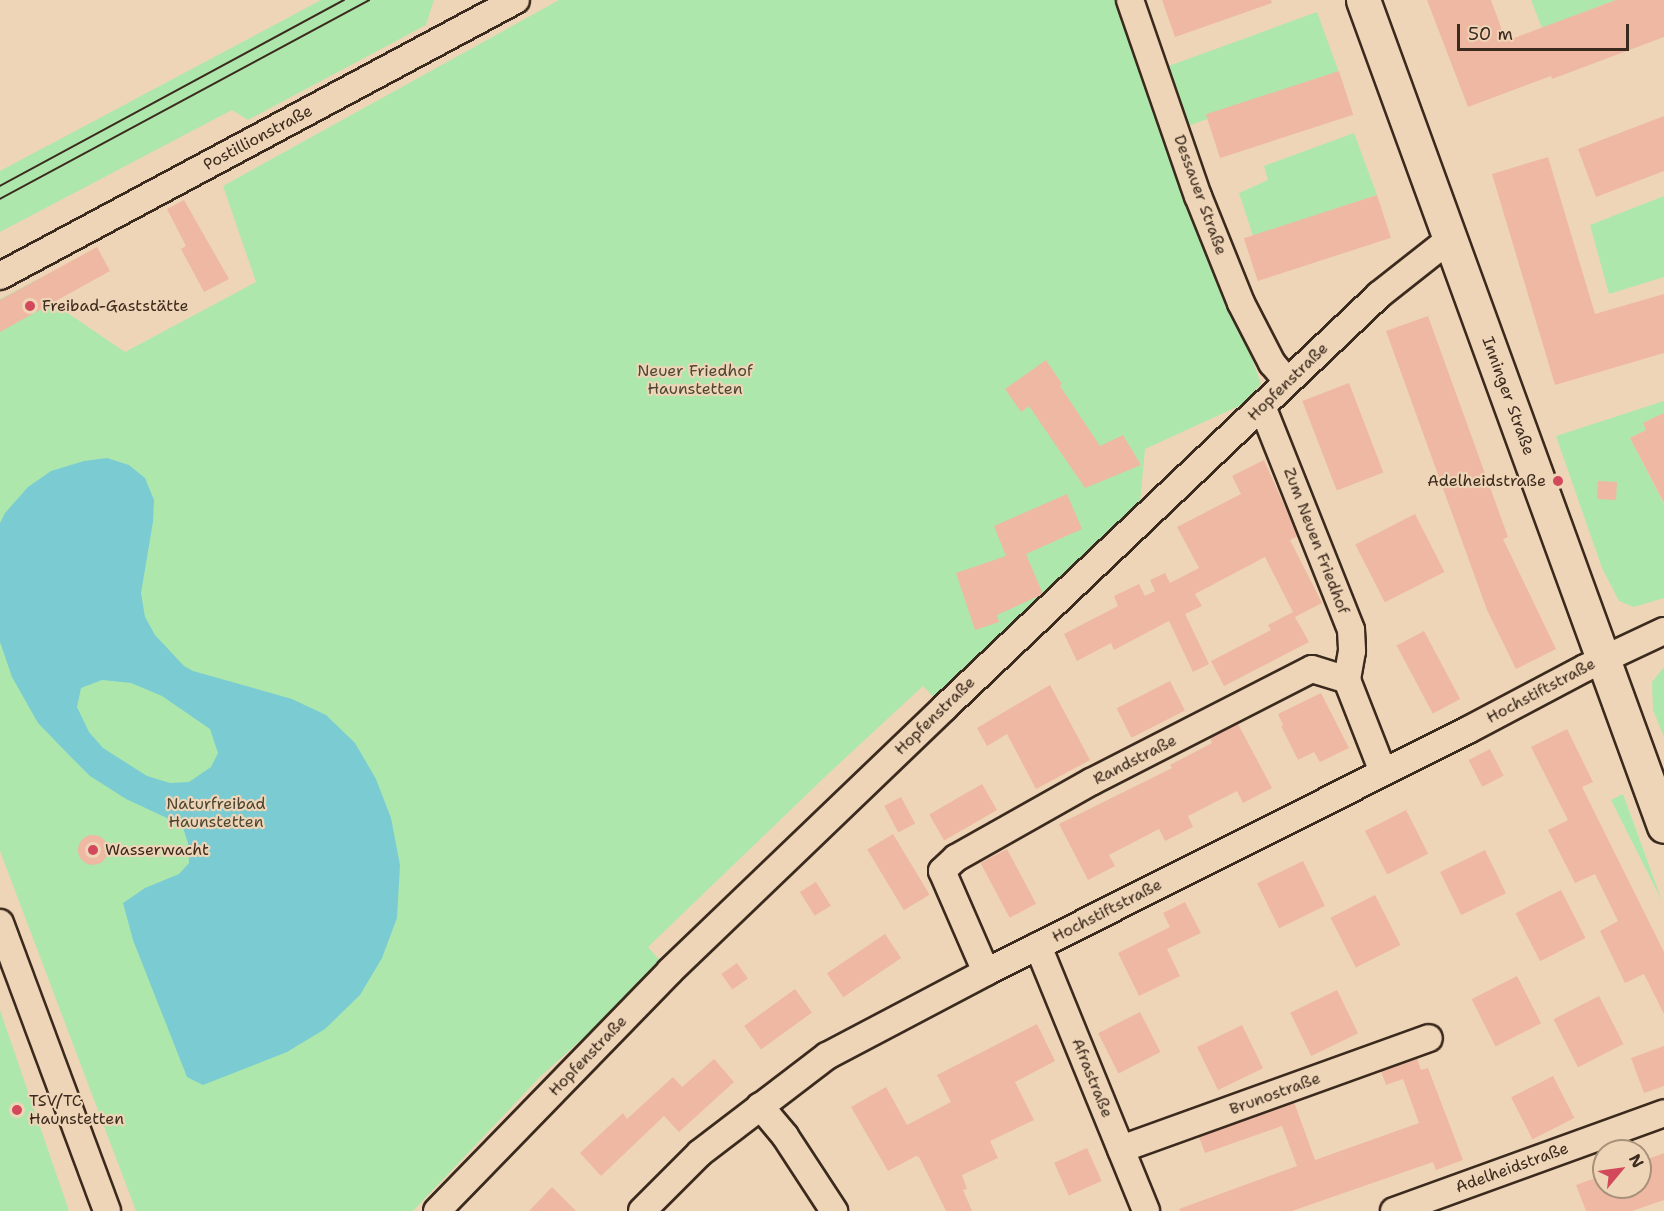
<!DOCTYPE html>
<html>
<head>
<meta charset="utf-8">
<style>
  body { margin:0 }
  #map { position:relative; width:1664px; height:1211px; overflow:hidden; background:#efd5b7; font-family:"Shantell Sans",sans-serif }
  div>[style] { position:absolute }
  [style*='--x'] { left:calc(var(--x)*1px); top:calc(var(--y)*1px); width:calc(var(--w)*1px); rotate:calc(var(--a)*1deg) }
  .green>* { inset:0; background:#aee7ac; transform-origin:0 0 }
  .water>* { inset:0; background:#7bccd2 }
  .building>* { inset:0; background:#eeb8a3; transform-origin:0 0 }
  .round { border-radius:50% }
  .roads { filter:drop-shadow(2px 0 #3b2a1e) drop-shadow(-2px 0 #3b2a1e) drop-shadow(0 2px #3b2a1e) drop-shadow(0 -2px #3b2a1e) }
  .minor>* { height:26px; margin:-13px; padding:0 13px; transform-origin:13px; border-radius:13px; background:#efd5b7 }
  .secondary>* { height:33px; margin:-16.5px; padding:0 16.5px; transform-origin:16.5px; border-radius:16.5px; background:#efd5b7 }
  .tram>* { height:1.5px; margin:-0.75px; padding:0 0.75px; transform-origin:0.75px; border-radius:0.75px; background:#3b2a1e }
  .dots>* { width:16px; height:16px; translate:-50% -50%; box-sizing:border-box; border:3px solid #efd5b7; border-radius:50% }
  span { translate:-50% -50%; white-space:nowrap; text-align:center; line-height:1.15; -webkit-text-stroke:4.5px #efd5b7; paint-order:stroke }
  .street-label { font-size:16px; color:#3b2a1e }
  .poi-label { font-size:16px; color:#3b2a1e }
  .left { translate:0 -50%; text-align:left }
  .right { translate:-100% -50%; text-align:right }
  .park-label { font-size:16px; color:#4c4633 }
  .north { position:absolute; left:1592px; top:1139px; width:60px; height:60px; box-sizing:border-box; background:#efd5b7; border:2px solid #a7917a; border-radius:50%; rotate:61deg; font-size:16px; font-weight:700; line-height:24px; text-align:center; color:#3b2a1e }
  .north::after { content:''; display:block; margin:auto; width:21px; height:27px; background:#d1495b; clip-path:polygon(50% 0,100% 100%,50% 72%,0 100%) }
  .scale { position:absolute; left:1457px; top:24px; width:172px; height:27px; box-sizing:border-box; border:3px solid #3b2a1e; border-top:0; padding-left:8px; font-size:18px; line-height:21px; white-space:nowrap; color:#3b2a1e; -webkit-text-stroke:4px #efd5b7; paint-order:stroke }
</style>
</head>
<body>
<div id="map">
  <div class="green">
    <div style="clip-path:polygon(321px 0,434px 0,426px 25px,248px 120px,232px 110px,0 232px,0 171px)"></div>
    <div style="clip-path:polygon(559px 0,1125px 0,1261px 384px,1241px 405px,1145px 449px,1138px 524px,944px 708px,923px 686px,828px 774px,648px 947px,664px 965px,540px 1077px,413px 1211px,136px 1211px,0 851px,0 299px,40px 278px,53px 303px,125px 352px,256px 282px,223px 186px)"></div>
    <div style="clip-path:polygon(1531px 0,1616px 0,1542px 28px)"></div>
    <div style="left:1317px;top:12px;width:63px;height:160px;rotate:70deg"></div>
    <div style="clip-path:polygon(1354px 133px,1377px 195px,1253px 236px,1239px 193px,1268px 180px,1264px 166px)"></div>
    <div style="clip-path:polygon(1664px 196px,1664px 277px,1609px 294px,1590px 225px)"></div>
    <div style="clip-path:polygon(1664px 401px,1664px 413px,1643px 423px,1646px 430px,1630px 438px,1664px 504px,1664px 598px,1634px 607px,1619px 601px,1602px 568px,1556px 436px)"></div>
    <div style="clip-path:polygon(1664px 667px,1664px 737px,1653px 710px,1652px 682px)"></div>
    <div style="clip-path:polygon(1623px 794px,1662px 901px,1611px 800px)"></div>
    <div style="clip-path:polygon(0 1010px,69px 1211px,0 1211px)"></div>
  </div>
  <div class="water">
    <div style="clip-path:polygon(evenodd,107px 458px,129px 465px,145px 478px,154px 500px,153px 522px,141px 593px,145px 617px,155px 635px,184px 666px,193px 671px,292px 699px,326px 715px,355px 743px,376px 779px,391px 818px,400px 865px,397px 918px,382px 958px,360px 995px,325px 1029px,287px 1052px,203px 1085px,187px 1077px,133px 940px,123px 903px,145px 888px,179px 874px,189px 863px,188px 843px,182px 825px,126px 799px,90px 776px,67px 753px,38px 723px,12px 677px,0 642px,0 523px,5px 513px,28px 487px,51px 471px,84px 461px,107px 458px,102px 680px,131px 683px,162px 696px,210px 729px,218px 753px,211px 767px,189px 782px,170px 783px,147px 776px,103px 748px,89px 732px,77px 707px,81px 688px,102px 680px)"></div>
  </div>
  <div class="building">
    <div style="clip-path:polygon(1162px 0,1271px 0,1272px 3px,1175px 37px)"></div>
    <div style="clip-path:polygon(1427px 0,1491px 0,1506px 41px,1616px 0,1664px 0,1664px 37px,1552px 79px,1551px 76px,1468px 107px)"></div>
    <div style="left:1339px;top:71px;width:46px;height:140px;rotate:72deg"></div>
    <div style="clip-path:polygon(1664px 116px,1664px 171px,1596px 197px,1578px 149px)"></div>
    <div style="clip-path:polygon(1548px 157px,1595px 314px,1664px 294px,1664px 353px,1555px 385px,1492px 174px)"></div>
    <div style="left:1377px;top:195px;width:45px;height:140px;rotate:72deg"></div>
    <div style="clip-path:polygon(184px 200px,229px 279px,204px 292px,181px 249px,186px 246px,167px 209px)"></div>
    <div style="clip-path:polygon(97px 247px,110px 271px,0 332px,0 300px)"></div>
    <div style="clip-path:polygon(1428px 316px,1508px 537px,1503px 539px,1556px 649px,1516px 669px,1487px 610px,1386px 331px)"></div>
    <div style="clip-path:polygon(1046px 360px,1062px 384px,1060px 386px,1100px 446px,1123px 435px,1141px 465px,1085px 488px,1029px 406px,1021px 412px,1005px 389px)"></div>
    <div style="left:1349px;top:383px;width:96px;height:50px;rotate:69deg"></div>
    <div style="clip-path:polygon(1664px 413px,1664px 503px,1630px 438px,1646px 430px,1643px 423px)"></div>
    <div style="clip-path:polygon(1264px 460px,1298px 536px,1290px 540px,1322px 603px,1295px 617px,1309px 642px,1224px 686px,1211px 661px,1271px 630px,1268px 625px,1293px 612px,1265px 557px,1195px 594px,1202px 606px,1185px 614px,1209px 664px,1193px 672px,1169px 621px,1114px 650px,1111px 643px,1077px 661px,1064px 634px,1118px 606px,1114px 596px,1139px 584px,1145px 596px,1155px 591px,1150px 580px,1165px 573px,1170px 583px,1199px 568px,1177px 527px,1241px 494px,1232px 476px)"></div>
    <div style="left:1598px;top:481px;width:19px;height:18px;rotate:3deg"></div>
    <div style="clip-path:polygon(1067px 494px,1082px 529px,1026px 554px,1043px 594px,997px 615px,999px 622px,975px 630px,956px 573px,1006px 556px,994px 526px)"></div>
    <div style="left:1415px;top:514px;width:65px;height:67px;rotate:63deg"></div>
    <div style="left:1424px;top:631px;width:77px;height:31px;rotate:62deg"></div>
    <div style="left:1170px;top:681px;width:33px;height:60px;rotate:63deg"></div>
    <div style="clip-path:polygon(1050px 685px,1090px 760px,1036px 789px,1007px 734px,987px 746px,977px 728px)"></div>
    <div style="clip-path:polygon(1321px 693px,1349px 748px,1320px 762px,1314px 752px,1298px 760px,1281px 726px,1283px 725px,1278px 714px)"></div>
    <div style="clip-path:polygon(1238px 724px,1272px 788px,1243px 803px,1237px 791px,1188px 816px,1193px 827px,1165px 841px,1159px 829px,1109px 855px,1115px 866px,1088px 880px,1059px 824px,1172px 768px,1170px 765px,1212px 743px,1210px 738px)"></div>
    <div style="clip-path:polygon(1567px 729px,1593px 782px,1582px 787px,1664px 952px,1664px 1014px,1644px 974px,1625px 983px,1600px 931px,1618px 921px,1595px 874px,1575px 883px,1548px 830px,1568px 820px,1531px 747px)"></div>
    <div style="left:1490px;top:749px;width:30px;height:24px;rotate:63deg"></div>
    <div style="left:982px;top:784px;width:30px;height:61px;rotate:60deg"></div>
    <div style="left:901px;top:797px;width:30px;height:19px;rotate:62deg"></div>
    <div style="left:1406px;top:810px;width:49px;height:46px;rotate:63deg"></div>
    <div style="left:893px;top:834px;width:71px;height:30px;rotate:59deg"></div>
    <div class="round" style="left:78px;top:835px;width:30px;height:30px"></div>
    <div style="left:1007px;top:849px;width:62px;height:30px;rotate:62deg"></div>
    <div style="left:1485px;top:850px;width:48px;height:50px;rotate:64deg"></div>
    <div style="left:1303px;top:861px;width:50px;height:51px;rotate:64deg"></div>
    <div style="left:816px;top:882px;width:28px;height:19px;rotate:58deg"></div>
    <div style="left:1561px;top:890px;width:54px;height:51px;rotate:63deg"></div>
    <div style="left:1375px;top:895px;width:56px;height:50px;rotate:63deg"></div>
    <div style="clip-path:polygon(1185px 902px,1201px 933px,1167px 949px,1180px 976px,1139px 996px,1118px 953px,1170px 927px,1163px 913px)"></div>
    <div style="left:885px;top:934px;width:29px;height:70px;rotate:56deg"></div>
    <div style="left:737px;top:963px;width:19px;height:19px;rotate:55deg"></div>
    <div style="left:1517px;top:976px;width:53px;height:51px;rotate:63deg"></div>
    <div style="left:795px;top:989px;width:29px;height:63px;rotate:54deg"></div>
    <div style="left:1337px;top:990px;width:48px;height:52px;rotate:64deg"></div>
    <div style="left:1599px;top:996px;width:54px;height:51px;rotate:63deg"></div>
    <div style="left:1140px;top:1012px;width:45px;height:47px;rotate:63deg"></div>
    <div style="clip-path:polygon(1037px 1024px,1055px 1061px,1015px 1082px,1034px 1120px,990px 1141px,998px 1158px,962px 1175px,967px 1189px,963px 1190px,972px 1211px,946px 1211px,919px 1157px,916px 1156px,888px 1171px,851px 1107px,886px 1087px,907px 1125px,951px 1102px,937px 1075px)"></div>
    <div style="left:1242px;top:1025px;width:48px;height:50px;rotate:64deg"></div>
    <div style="clip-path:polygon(1664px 1046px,1664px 1086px,1644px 1093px,1631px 1058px)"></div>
    <div style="clip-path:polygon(1417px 1058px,1421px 1070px,1428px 1068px,1463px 1160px,1436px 1170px,1433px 1162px,1292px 1211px,1180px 1211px,1179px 1209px,1297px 1166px,1282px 1126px,1205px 1153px,1199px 1137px,1294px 1102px,1315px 1160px,1419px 1123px,1403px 1079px,1386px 1085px,1381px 1071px)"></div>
    <div style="clip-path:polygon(714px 1059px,734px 1082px,679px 1132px,664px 1116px,601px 1176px,580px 1153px,623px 1113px,627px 1119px,673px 1077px,682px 1087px)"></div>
    <div style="left:1553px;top:1076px;width:47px;height:47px;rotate:63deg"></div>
    <div style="left:1087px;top:1148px;width:36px;height:36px;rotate:66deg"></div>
    <div style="clip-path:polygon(1664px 1153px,1664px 1200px,1632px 1211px,1586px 1211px,1576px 1185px,1604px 1175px,1604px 1187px,1640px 1187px,1640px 1162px)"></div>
    <div style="clip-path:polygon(552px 1187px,576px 1211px,529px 1211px)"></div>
  </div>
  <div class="roads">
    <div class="minor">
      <div style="--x:1130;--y:0;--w:207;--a:70.9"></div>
      <div style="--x:1198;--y:196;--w:115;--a:68.1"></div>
      <div style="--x:1241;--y:303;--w:68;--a:62.7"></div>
      <div style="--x:1272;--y:363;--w:23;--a:50"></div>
      <div style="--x:0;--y:276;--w:585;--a:-28.14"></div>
      <div style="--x:1262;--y:406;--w:241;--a:68.3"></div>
      <div style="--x:1351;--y:630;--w:21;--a:87"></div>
      <div style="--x:1352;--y:651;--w:29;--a:100"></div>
      <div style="--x:0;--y:923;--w:307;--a:69.6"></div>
      <div style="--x:1038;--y:946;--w:286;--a:67.8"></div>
      <div style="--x:986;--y:972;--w:110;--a:-113.5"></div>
      <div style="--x:942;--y:871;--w:19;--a:-43"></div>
      <div style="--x:956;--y:858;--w:155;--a:-29.4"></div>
      <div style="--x:1091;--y:782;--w:248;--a:-27.1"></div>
      <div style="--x:1312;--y:669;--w:37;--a:17"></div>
      <div style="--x:1347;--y:680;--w:99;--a:68.6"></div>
      <div style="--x:760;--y:1106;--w:39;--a:50"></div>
      <div style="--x:785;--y:1136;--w:90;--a:56.8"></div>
      <div style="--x:1121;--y:1149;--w:327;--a:-19.8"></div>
      <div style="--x:437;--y:1211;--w:334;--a:-45.8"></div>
      <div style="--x:670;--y:971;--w:380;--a:-43.8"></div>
      <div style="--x:944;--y:708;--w:600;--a:-43.51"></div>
      <div style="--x:1379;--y:295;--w:90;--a:-38.3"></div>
      <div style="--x:642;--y:1211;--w:82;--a:-45"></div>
      <div style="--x:700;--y:1153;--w:160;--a:-37.4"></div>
      <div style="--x:827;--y:1056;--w:180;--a:-27.8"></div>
      <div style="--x:986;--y:972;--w:539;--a:-26.66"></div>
      <div style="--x:1468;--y:730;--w:132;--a:-27.9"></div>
      <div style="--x:1585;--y:668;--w:87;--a:-25.1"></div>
      <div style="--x:1394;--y:1211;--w:287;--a:-19.9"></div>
    </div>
    <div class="secondary">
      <div style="--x:1363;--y:0;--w:879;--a:69.98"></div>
    </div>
  </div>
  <div class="tram">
    <div style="--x:0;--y:186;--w:391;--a:-28.4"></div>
    <div style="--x:0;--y:199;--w:419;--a:-28.3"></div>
  </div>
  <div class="dots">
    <div style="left:30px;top:306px;background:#d1495b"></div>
    <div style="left:1558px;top:481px;background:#d1495b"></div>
    <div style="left:93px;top:850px;background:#d1495b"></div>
    <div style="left:17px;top:1110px;background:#d1495b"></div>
  </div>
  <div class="street-label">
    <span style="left:258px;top:138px;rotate:-28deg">Postillionstraße</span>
    <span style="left:1200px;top:195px;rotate:70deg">Dessauer Straße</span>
    <span style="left:1288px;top:382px;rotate:-44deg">Hopfenstraße</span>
    <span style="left:1508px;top:396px;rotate:70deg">Inninger Straße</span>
    <span style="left:1316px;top:541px;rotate:69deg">Zum Neuen Friedhof</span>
    <span style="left:1541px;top:691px;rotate:-28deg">Hochstiftstraße</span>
    <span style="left:935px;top:716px;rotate:-44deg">Hopfenstraße</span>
    <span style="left:1135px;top:760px;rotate:-27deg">Randstraße</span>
    <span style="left:1107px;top:911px;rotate:-27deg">Hochstiftstraße</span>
    <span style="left:588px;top:1056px;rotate:-46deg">Hopfenstraße</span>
    <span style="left:1092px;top:1078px;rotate:68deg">Afrastraße</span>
    <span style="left:1275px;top:1094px;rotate:-20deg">Brunostraße</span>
    <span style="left:1512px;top:1168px;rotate:-20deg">Adelheidstraße</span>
  </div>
  <div class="poi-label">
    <span class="left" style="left:42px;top:306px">Freibad-Gaststätte</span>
    <span class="right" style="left:1546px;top:481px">Adelheidstraße</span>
    <span class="left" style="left:105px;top:850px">Wasserwacht</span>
    <span class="left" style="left:29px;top:1110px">TSV/TC<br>Haunstetten</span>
  </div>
  <div class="park-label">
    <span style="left:695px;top:380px">Neuer Friedhof<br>Haunstetten</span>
    <span style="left:216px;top:813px">Naturfreibad<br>Haunstetten</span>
  </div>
  <div class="north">N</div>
  <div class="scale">50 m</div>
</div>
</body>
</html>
